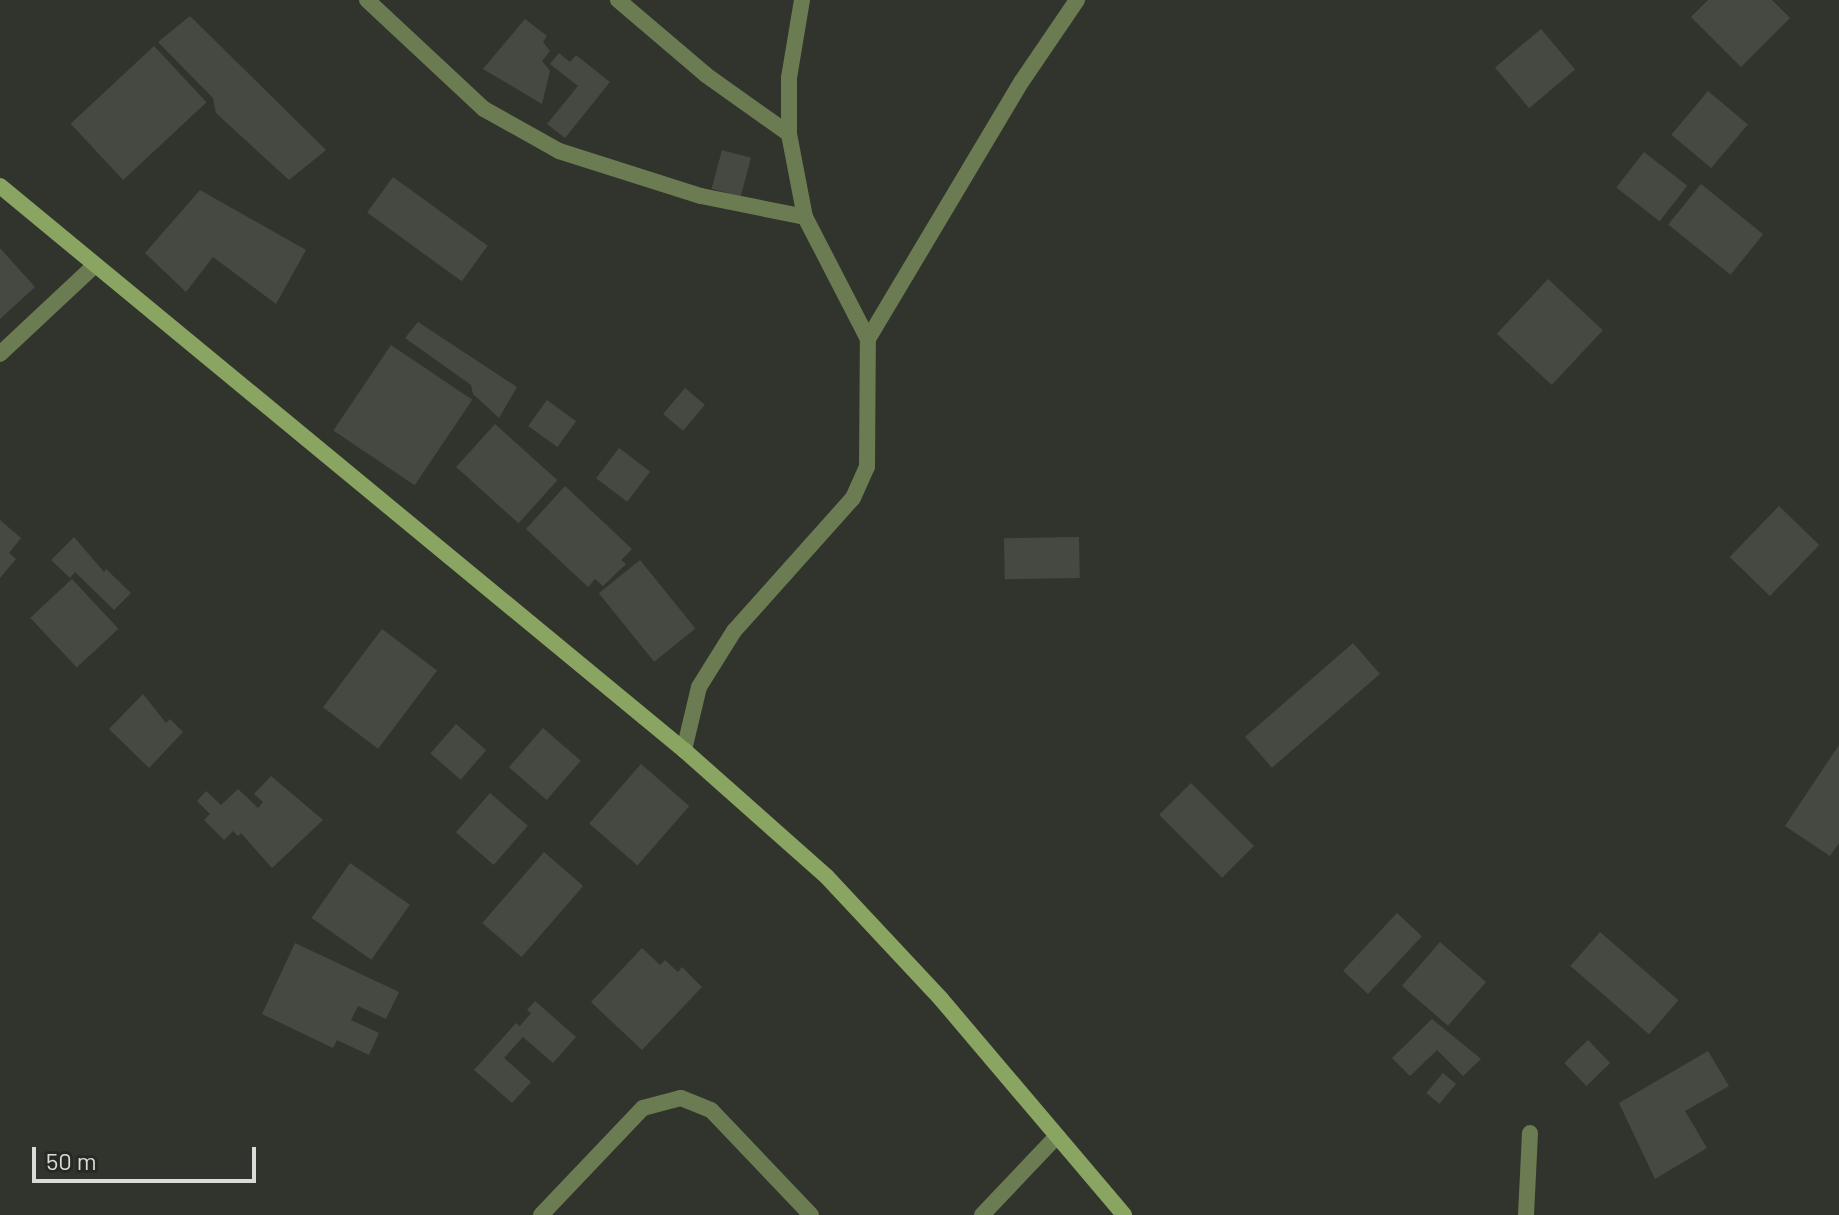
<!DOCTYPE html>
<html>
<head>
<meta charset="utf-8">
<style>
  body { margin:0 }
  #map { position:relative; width:1839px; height:1215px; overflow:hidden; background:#31342d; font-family:Barlow,sans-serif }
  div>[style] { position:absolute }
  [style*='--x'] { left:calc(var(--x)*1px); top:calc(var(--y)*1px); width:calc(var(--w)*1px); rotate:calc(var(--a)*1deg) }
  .building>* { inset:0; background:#464942; transform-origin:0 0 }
  .minor>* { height:16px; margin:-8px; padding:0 8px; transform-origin:8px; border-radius:8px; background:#6b7c52 }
  .secondary>* { height:16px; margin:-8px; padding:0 8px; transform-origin:8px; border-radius:8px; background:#8aa561 }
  span { translate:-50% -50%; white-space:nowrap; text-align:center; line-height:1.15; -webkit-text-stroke:6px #272a24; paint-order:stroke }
  .scale { position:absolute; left:32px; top:1147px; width:224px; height:36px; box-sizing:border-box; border:4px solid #dadcd8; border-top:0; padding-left:10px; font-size:24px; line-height:28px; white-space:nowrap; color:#dadcd8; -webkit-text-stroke:6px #272a24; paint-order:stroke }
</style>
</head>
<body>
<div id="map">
  <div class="building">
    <div style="clip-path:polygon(1708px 0,1772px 0,1790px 18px,1741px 67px,1691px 17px)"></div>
    <div style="clip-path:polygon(190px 16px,326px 150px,289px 180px,216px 113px,213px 98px,158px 42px)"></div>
    <div style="clip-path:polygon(525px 19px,547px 36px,543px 42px,550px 51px,542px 61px,550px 71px,542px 104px,483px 69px)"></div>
    <div style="left:1541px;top:29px;width:53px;height:60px;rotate:50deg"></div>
    <div style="left:154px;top:46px;width:77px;height:114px;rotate:47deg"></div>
    <div style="clip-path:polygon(559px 53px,570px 62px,576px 55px,610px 82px,565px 138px,547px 124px,578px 86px,550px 64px)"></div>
    <div style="left:1708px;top:91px;width:52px;height:57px;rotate:40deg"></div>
    <div style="left:722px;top:150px;width:30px;height:40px;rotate:15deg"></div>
    <div style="left:1644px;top:152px;width:55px;height:45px;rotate:38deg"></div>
    <div style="left:393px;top:177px;width:117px;height:44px;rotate:36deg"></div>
    <div style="left:1701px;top:184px;width:80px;height:52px;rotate:39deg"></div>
    <div style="clip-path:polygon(200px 190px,306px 250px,276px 304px,213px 257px,186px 292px,145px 253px)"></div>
    <div style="clip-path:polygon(0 248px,35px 287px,0 319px)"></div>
    <div style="left:1548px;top:279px;width:75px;height:75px;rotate:43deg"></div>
    <div style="clip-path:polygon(418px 322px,517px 387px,499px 418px,473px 394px,471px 385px,405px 338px)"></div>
    <div style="left:391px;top:345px;width:98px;height:103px;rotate:34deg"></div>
    <div style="left:685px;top:388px;width:26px;height:34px;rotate:40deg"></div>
    <div style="left:547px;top:400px;width:36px;height:32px;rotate:36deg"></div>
    <div style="left:495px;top:424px;width:84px;height:58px;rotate:42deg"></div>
    <div style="left:619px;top:448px;width:39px;height:38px;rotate:37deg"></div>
    <div style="clip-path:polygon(565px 486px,632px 549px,621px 560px,626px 564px,603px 586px,595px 579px,588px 587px,526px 529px)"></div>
    <div style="left:1779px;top:506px;width:56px;height:71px;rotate:44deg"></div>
    <div style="clip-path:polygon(0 520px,21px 538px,9px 553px,16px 559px,0 578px)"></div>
    <div style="clip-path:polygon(74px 537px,104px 572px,106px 569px,131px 593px,114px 610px,75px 572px,70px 578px,51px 560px)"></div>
    <div style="left:1079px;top:537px;width:41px;height:75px;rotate:89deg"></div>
    <div style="left:640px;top:560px;width:88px;height:53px;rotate:51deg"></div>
    <div style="left:72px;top:579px;width:68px;height:57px;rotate:47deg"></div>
    <div style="left:382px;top:629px;width:69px;height:98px;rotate:37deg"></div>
    <div style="left:1353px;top:643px;width:41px;height:143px;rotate:49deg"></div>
    <div style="clip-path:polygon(143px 694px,166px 723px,170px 719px,183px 732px,149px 768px,109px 729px)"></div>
    <div style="left:456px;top:724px;width:40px;height:39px;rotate:41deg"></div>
    <div style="left:543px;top:728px;width:50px;height:52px;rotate:41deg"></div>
    <div style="clip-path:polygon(1839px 745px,1839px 843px,1830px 856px,1785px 826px)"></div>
    <div style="left:641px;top:764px;width:64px;height:79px;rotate:41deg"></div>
    <div style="clip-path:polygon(271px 776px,323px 820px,272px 868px,241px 833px,238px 836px,233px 831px,224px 840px,204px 820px,210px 814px,197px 801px,206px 791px,221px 805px,238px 789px,258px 808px,263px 802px,254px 794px)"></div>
    <div style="left:1191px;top:783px;width:89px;height:45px;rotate:45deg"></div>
    <div style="left:490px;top:793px;width:50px;height:52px;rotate:41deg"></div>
    <div style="left:544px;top:852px;width:52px;height:94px;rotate:41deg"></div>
    <div style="left:350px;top:863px;width:73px;height:67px;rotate:35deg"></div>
    <div style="left:1397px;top:913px;width:34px;height:79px;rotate:43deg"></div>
    <div style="left:1600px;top:932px;width:104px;height:45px;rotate:41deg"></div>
    <div style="left:1440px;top:942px;width:61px;height:58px;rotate:41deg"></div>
    <div style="clip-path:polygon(295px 943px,399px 992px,386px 1019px,358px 1006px,351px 1020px,379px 1033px,369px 1055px,337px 1040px,333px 1048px,262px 1014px)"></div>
    <div style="clip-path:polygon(642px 948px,660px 965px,665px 960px,678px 972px,682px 967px,702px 987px,642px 1050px,591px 1002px)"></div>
    <div style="clip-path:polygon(535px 1001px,576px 1037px,553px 1063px,523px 1037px,504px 1058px,531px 1082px,512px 1103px,474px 1070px,516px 1023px,520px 1026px,531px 1013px,527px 1010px)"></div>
    <div style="clip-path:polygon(1432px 1019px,1481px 1059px,1463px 1076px,1437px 1050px,1410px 1076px,1392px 1058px)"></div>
    <div style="left:1588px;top:1040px;width:32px;height:33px;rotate:46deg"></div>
    <div style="clip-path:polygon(1708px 1051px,1729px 1086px,1685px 1111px,1707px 1148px,1655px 1179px,1619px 1103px)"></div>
    <div style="left:1443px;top:1073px;width:17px;height:26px;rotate:40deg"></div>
  </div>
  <div class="minor">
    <div style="--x:367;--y:0;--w:160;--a:43"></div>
    <div style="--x:484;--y:109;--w:86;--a:29.2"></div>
    <div style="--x:559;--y:151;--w:149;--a:17.6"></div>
    <div style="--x:701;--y:196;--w:106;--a:11.4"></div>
    <div style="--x:618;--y:0;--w:116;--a:40.4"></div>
    <div style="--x:706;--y:75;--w:102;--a:35.4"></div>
    <div style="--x:802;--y:0;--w:79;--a:99.5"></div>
    <div style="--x:789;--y:78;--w:56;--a:90"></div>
    <div style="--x:789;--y:134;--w:85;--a:79.1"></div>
    <div style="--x:805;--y:217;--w:137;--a:62.7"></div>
    <div style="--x:0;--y:354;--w:130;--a:-43.1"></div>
    <div style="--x:684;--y:750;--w:65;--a:-76.6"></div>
    <div style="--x:699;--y:687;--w:66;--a:-58"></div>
    <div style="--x:734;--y:631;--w:178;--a:-48.2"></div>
    <div style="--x:853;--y:498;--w:34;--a:-66"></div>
    <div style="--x:867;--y:467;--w:128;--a:-89.6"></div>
    <div style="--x:868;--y:339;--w:300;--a:-59.2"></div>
    <div style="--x:1022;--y:81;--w:98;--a:-55.8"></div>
    <div style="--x:541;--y:1215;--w:148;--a:-46.4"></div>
    <div style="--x:643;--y:1108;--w:39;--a:-15"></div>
    <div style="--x:681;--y:1098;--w:32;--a:22"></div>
    <div style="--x:711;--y:1110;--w:145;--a:46.4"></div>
    <div style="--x:982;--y:1215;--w:109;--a:-46.5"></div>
    <div style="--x:1526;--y:1215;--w:82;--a:-87.2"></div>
  </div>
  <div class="secondary">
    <div style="--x:0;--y:186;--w:887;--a:39.51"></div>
    <div style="--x:684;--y:750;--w:191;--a:41.6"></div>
    <div style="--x:827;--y:877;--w:167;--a:46.9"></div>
    <div style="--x:941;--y:999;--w:283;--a:49.7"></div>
  </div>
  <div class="scale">50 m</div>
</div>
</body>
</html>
